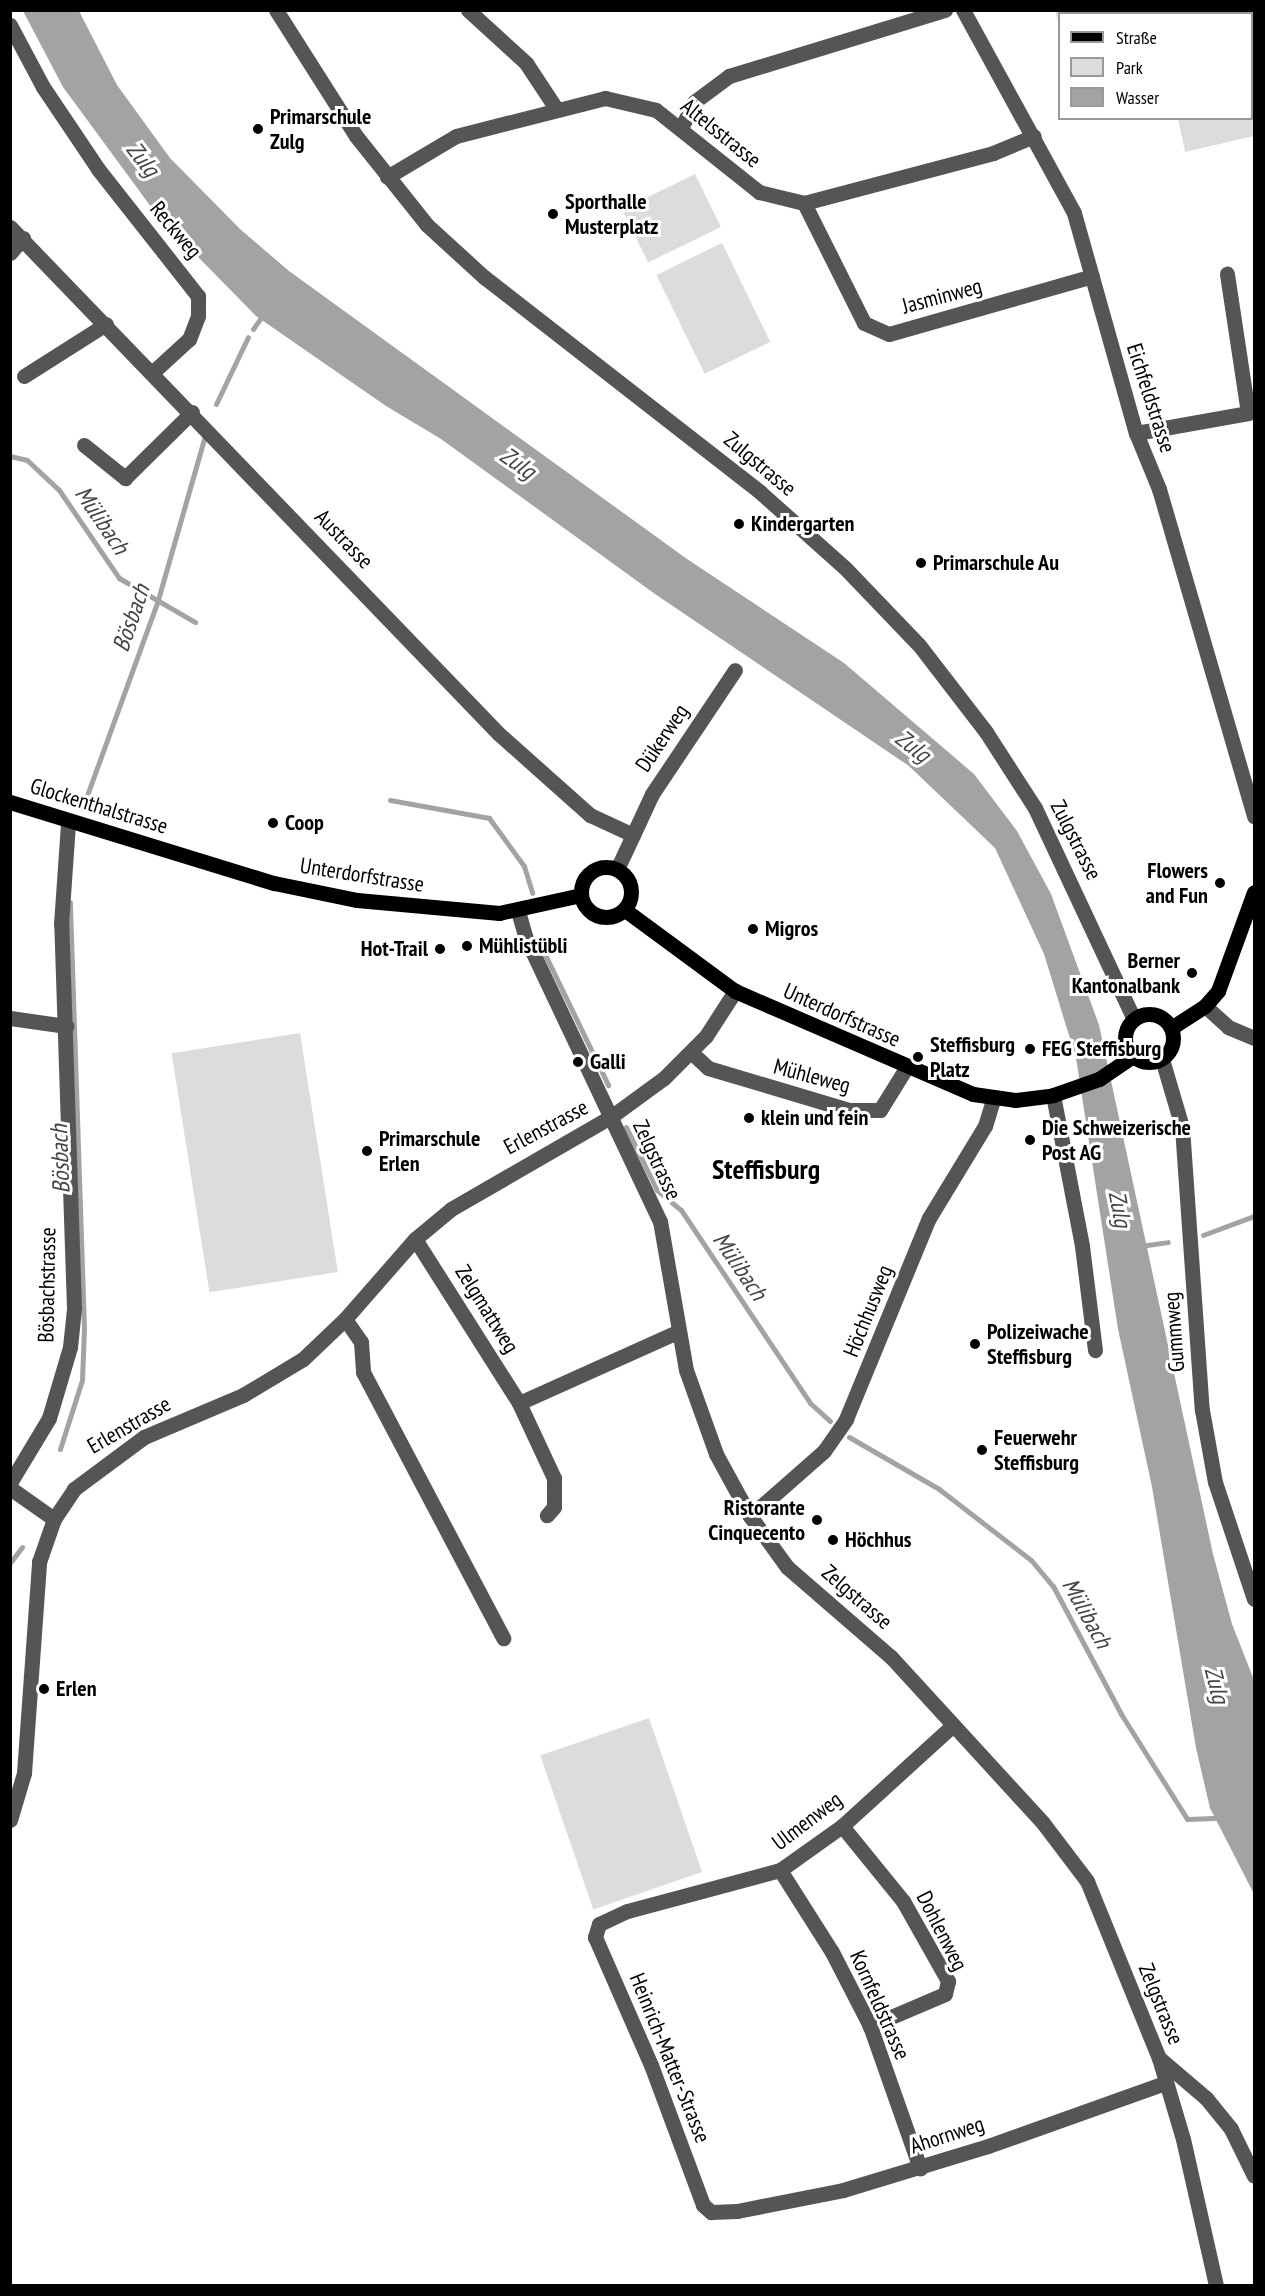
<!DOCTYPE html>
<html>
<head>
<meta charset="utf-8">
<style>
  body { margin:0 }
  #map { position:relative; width:1265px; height:2296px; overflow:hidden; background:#fff; font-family:"PT Sans Narrow",sans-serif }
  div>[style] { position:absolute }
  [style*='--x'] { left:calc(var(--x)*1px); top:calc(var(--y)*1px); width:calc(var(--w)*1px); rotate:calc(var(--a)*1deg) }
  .green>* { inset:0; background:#dcdcdc; transform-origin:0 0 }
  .water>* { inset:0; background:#a3a3a3 }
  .stream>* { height:5px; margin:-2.5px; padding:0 2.5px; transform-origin:2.5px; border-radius:2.5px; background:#a3a3a3 }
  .minor>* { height:15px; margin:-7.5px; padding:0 7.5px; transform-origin:7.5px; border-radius:7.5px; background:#555 }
  .major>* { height:15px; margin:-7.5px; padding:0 7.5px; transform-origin:7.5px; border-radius:7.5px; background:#000 }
  .major>.ring { margin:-7.5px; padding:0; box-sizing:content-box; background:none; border:15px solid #000; border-radius:50% }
  .dots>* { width:16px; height:16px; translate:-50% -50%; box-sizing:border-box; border:3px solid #fff; border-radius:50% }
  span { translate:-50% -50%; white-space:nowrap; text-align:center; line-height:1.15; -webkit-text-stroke:6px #fff; paint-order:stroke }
  .poi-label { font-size:22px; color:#000; font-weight:700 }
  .left { translate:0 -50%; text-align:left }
  .right { translate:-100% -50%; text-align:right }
  .street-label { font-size:22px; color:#000 }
  .water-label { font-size:24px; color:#444; font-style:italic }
  .district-label { font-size:28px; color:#000; font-weight:700 }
  .frame { position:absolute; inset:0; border:12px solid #000; pointer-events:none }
  .legend { position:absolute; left:1058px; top:12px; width:195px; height:108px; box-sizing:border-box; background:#fff; border:2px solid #999; margin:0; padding:8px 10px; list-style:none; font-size:18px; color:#000 }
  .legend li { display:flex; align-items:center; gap:12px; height:30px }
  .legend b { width:30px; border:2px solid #999 }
</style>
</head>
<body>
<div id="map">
  <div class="green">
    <div style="clip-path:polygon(1055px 11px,1254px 11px,1254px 136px,1185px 152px,1178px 119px,1252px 118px,1252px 14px,1060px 14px,1059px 25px)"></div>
    <div style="left:695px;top:174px;width:59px;height:81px;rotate:64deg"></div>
    <div style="left:722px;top:243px;width:110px;height:73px;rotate:64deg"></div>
    <div style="left:300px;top:1033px;width:242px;height:130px;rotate:81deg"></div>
    <div style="left:649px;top:1718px;width:163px;height:115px;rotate:71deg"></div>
  </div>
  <div class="water">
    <div style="clip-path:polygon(23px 11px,79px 11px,117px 85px,170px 158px,240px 229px,289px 271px,687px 559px,844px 663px,974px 774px,1017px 831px,1051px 894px,1099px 1025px,1213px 1554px,1232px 1624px,1254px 1680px,1254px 1894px,1210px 1808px,1196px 1748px,1152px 1487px,1118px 1329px,1076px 1058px,1044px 954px,995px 848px,909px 766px,655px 594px,441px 439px,386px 406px,256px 316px,157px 215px,63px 87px)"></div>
  </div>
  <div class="stream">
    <div style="--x:253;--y:329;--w:19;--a:-55"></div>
    <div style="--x:216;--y:404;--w:74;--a:-64.5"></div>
    <div style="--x:10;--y:456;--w:17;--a:13"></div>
    <div style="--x:27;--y:460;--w:44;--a:43.2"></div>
    <div style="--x:59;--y:490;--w:107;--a:55.7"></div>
    <div style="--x:119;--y:578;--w:88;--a:30.1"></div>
    <div style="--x:390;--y:800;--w:101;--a:10.3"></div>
    <div style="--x:489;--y:818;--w:59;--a:53.9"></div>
    <div style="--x:524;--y:866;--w:28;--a:73"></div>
    <div style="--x:82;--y:809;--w:219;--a:-70"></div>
    <div style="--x:157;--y:603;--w:174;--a:-74"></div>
    <div style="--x:539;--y:942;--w:159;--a:64.2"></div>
    <div style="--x:626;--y:1127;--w:70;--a:63.8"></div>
    <div style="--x:657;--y:1190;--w:31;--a:40"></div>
    <div style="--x:681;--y:1210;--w:232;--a:56.2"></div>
    <div style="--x:810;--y:1403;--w:27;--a:42"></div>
    <div style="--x:1203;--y:1235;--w:54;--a:-20.4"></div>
    <div style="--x:1140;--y:1246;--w:28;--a:-8"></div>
    <div style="--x:849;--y:1437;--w:104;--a:30"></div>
    <div style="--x:939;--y:1489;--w:116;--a:37.7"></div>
    <div style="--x:1031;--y:1560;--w:34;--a:50"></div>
    <div style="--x:1053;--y:1586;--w:145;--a:62"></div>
    <div style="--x:1121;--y:1714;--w:124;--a:57.8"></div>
    <div style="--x:1187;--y:1819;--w:34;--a:-2"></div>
    <div style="--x:60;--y:1449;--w:72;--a:-72.3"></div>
    <div style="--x:82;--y:1380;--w:52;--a:-87.8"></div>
    <div style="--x:84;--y:1328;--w:426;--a:-91.9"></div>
    <div style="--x:10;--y:1563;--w:20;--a:-53"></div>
  </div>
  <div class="minor">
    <div style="--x:276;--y:10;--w:149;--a:57.6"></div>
    <div style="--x:356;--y:136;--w:114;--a:51.4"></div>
    <div style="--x:427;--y:225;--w:77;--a:42.4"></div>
    <div style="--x:484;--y:277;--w:350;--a:37.9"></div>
    <div style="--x:760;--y:492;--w:115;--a:41.8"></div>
    <div style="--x:846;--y:569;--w:105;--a:46.2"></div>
    <div style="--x:919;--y:645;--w:110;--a:52.4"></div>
    <div style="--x:986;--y:732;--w:90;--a:57.2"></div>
    <div style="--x:1035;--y:808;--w:233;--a:64.9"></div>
    <div style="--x:468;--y:10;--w:79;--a:42.4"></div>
    <div style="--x:526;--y:63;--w:53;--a:56.6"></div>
    <div style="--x:963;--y:10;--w:231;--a:61.3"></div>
    <div style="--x:1074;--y:213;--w:229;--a:74.3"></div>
    <div style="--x:1136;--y:433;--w:61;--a:67.7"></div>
    <div style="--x:1159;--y:489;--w:341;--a:73.8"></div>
    <div style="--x:10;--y:25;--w:70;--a:62"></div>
    <div style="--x:43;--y:87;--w:99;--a:56.1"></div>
    <div style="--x:98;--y:169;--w:162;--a:51.8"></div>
    <div style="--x:198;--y:296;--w:20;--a:90"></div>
    <div style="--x:198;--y:316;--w:25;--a:111"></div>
    <div style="--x:189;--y:339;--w:49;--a:137.5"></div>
    <div style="--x:681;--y:128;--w:29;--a:-63"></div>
    <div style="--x:694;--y:102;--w:44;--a:-36.6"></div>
    <div style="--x:729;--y:76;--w:226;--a:-17"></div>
    <div style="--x:387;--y:177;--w:80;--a:-30.7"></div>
    <div style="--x:456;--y:136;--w:154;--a:-14.3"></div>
    <div style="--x:605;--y:98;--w:52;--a:13.2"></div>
    <div style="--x:656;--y:110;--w:132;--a:38.5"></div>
    <div style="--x:759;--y:192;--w:46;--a:13.7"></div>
    <div style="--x:804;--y:203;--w:196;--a:-14.8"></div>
    <div style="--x:993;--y:153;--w:44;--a:-22.5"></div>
    <div style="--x:804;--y:203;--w:134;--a:63.4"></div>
    <div style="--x:864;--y:323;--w:27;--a:24"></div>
    <div style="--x:889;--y:334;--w:211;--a:-15.9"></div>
    <div style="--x:10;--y:227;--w:704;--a:46.04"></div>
    <div style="--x:499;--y:734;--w:122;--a:41.7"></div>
    <div style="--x:590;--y:815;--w:47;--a:24.9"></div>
    <div style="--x:633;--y:835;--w:38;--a:115"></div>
    <div style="--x:10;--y:253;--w:20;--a:-49"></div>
    <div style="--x:24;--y:376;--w:97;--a:-32.4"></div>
    <div style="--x:1136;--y:433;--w:114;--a:-10.1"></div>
    <div style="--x:1248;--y:413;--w:141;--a:-98.6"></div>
    <div style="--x:84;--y:445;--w:53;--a:38.8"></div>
    <div style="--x:125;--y:478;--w:94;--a:-44.6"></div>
    <div style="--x:633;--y:835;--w:45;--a:-65.1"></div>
    <div style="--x:652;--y:794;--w:149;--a:-56.2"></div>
    <div style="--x:518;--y:911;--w:26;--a:74"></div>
    <div style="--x:525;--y:936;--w:315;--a:64.7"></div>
    <div style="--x:660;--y:1221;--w:151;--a:80.1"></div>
    <div style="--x:686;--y:1370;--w:89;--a:70.3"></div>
    <div style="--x:716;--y:1454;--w:71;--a:61.3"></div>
    <div style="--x:750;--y:1516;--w:63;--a:54"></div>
    <div style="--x:787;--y:1567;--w:138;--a:40.9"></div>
    <div style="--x:891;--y:1657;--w:225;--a:47.5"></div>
    <div style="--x:1043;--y:1823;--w:73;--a:52.8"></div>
    <div style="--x:1087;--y:1881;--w:191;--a:67.9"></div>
    <div style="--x:1159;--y:2058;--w:84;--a:73.5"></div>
    <div style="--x:1183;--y:2139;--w:151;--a:77.3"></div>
    <div style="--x:1205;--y:1006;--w:31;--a:42"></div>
    <div style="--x:1228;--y:1027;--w:28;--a:23"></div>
    <div style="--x:10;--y:1018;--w:57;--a:8.1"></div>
    <div style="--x:692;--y:1053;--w:22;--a:43"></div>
    <div style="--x:708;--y:1068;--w:147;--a:16.6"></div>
    <div style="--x:849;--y:1110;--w:31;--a:0"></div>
    <div style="--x:880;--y:1110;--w:49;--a:-58.2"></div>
    <div style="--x:1162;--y:1059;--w:71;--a:73.6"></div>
    <div style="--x:1182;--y:1127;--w:284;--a:86"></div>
    <div style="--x:1202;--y:1410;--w:73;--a:79.8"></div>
    <div style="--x:1215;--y:1482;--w:123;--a:71.6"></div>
    <div style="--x:1053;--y:1095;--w:154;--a:79.1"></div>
    <div style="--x:1082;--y:1246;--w:105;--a:82.9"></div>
    <div style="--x:415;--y:1239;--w:194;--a:57.6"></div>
    <div style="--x:519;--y:1403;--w:173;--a:-24.2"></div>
    <div style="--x:345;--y:1319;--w:28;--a:55"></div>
    <div style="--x:361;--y:1342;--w:30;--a:86"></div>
    <div style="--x:363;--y:1372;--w:301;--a:62.2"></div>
    <div style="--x:519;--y:1403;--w:83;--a:65"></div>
    <div style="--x:554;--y:1478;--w:29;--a:90"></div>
    <div style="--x:554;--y:1507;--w:11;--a:131"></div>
    <div style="--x:10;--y:1483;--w:76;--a:-59"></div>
    <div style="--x:49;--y:1418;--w:74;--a:-73.5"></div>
    <div style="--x:70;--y:1347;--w:39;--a:-84"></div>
    <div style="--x:74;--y:1308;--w:384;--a:-91.9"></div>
    <div style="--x:61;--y:924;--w:101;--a:-86"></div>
    <div style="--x:10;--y:1488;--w:54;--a:35.2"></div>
    <div style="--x:750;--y:1516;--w:98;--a:-41.3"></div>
    <div style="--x:824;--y:1451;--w:39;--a:-55"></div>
    <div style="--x:846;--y:1419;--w:217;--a:-67.6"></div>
    <div style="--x:929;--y:1218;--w:108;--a:-58.7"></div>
    <div style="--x:985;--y:1126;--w:28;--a:-73"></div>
    <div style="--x:952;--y:1726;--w:149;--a:137.7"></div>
    <div style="--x:842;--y:1826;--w:76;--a:144.6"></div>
    <div style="--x:780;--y:1870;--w:158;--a:165"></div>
    <div style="--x:627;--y:1911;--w:31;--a:155"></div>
    <div style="--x:599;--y:1924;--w:14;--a:107"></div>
    <div style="--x:595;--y:1937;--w:140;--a:66.4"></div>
    <div style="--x:651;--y:2065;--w:149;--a:69.6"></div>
    <div style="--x:703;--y:2205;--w:11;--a:41"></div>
    <div style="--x:711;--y:2212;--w:26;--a:-2"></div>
    <div style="--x:737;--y:2211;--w:108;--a:-11.2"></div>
    <div style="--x:843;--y:2190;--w:152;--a:-16.9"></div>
    <div style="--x:988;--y:2146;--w:188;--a:-19.6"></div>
    <div style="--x:10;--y:1820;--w:49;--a:-73.4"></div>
    <div style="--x:24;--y:1773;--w:212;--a:-85.9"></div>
    <div style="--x:39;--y:1562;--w:46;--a:-70.8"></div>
    <div style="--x:54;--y:1519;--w:36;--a:-56"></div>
    <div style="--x:74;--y:1489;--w:87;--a:-36.6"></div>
    <div style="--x:144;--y:1437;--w:108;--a:-23"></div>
    <div style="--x:243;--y:1395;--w:70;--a:-31"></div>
    <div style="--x:303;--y:1359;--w:58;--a:-43.6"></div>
    <div style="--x:345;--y:1319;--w:106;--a:-48.8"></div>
    <div style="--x:415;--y:1239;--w:47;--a:-39.8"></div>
    <div style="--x:451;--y:1209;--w:186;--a:-30"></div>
    <div style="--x:612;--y:1116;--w:64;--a:-36.2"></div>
    <div style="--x:664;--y:1078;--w:59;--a:-45"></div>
    <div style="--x:706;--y:1036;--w:54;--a:-57.2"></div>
    <div style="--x:842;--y:1826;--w:97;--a:50.9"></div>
    <div style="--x:903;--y:1901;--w:92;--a:60.6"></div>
    <div style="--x:948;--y:1981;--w:13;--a:103"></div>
    <div style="--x:945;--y:1994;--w:82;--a:156.9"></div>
    <div style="--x:780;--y:1870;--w:97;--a:57.6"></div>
    <div style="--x:832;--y:1952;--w:83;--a:62.8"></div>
    <div style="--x:870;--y:2026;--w:151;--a:70.6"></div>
    <div style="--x:1159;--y:2058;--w:62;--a:40.4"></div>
    <div style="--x:1206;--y:2098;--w:40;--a:51"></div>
    <div style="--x:1231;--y:2129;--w:52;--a:63.9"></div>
  </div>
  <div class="major">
    <div style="--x:10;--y:802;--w:276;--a:17.1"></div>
    <div style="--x:274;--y:883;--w:85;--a:11.6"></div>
    <div style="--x:357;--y:900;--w:143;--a:5.2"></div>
    <div style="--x:499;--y:913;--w:84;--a:-12.4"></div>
    <div class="ring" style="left:581px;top:867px;width:35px;height:35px"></div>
    <div style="--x:625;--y:910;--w:137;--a:36.4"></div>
    <div style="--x:735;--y:991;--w:259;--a:23.4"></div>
    <div style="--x:973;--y:1094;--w:42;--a:8.1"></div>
    <div style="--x:1015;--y:1100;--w:38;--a:-7"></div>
    <div style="--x:1053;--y:1095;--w:49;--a:-19.2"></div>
    <div style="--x:1099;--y:1079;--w:41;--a:-34.1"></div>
    <div class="ring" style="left:1125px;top:1014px;width:33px;height:33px"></div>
    <div style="--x:1171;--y:1028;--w:40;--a:-32.9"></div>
    <div style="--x:1205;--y:1006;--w:20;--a:-49"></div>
    <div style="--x:1218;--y:991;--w:105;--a:-70"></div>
  </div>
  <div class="dots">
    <div style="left:258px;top:129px;background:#000"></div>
    <div style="left:553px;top:214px;background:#000"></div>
    <div style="left:739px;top:524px;background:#000"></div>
    <div style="left:921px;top:563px;background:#000"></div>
    <div style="left:273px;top:823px;background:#000"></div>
    <div style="left:1220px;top:883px;background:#000"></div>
    <div style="left:753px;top:929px;background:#000"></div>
    <div style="left:467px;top:946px;background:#000"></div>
    <div style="left:440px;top:949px;background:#000"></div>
    <div style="left:1192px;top:973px;background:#000"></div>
    <div style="left:1030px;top:1049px;background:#000"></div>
    <div style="left:918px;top:1057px;background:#000"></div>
    <div style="left:578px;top:1062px;background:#000"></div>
    <div style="left:749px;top:1118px;background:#000"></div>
    <div style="left:1030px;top:1140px;background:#000"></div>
    <div style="left:367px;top:1151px;background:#000"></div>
    <div style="left:975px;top:1344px;background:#000"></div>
    <div style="left:982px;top:1450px;background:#000"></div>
    <div style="left:817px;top:1520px;background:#000"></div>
    <div style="left:833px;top:1540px;background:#000"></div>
    <div style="left:44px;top:1689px;background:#000"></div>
  </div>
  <div class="poi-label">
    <span class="left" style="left:270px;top:129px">Primarschule<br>Zulg</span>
    <span class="left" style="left:565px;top:214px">Sporthalle<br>Musterplatz</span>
    <span class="left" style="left:751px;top:524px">Kindergarten</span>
    <span class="left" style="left:933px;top:563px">Primarschule Au</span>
    <span class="left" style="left:285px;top:823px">Coop</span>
    <span class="right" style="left:1208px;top:883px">Flowers<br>and Fun</span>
    <span class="left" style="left:765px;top:929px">Migros</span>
    <span class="left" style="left:479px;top:946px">Mühlistübli</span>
    <span class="right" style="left:428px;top:949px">Hot-Trail</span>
    <span class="right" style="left:1180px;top:973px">Berner<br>Kantonalbank</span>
    <span class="left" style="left:930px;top:1057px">Steffisburg<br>Platz</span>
    <span class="left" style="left:1042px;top:1049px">FEG Steffisburg</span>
    <span class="left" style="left:590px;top:1062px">Galli</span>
    <span class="left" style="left:761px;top:1118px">klein und fein</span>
    <span class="left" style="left:1042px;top:1140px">Die Schweizerische<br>Post AG</span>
    <span class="left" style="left:379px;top:1151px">Primarschule<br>Erlen</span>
    <span class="left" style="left:987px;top:1344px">Polizeiwache<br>Steffisburg</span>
    <span class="left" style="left:994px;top:1450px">Feuerwehr<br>Steffisburg</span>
    <span class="right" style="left:805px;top:1520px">Ristorante<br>Cinquecento</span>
    <span class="left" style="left:845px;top:1540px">Höchhus</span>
    <span class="left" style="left:56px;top:1689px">Erlen</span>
  </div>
  <div class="street-label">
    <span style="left:721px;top:133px;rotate:39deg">Altelsstrasse</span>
    <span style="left:176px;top:230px;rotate:50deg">Reckweg</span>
    <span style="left:942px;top:296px;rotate:-15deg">Jasminweg</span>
    <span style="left:1151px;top:398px;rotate:72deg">Eichfeldstrasse</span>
    <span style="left:760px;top:464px;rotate:40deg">Zulgstrasse</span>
    <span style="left:344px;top:539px;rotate:46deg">Austrasse</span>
    <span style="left:662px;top:738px;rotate:-56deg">Dükerweg</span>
    <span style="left:99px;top:806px;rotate:17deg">Glockenthalstrasse</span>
    <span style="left:1076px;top:840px;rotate:63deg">Zulgstrasse</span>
    <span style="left:362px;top:875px;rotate:9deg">Unterdorfstrasse</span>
    <span style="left:842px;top:1015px;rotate:24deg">Unterdorfstrasse</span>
    <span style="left:812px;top:1076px;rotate:15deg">Mühleweg</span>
    <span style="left:546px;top:1127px;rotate:-28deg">Erlenstrasse</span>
    <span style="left:657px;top:1160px;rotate:65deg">Zelgstrasse</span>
    <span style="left:47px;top:1285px;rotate:-89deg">Bösbachstrasse</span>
    <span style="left:487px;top:1309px;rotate:58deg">Zelgmattweg</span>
    <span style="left:868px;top:1311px;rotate:-68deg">Höchhusweg</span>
    <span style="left:1174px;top:1332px;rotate:-94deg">Gummweg</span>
    <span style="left:129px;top:1425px;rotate:-30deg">Erlenstrasse</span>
    <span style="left:857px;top:1597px;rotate:41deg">Zelgstrasse</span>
    <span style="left:807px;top:1821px;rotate:-37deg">Ulmenweg</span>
    <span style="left:942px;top:1931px;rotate:63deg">Dohlenweg</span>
    <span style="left:1161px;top:2004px;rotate:68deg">Zelgstrasse</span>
    <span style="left:880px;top:2005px;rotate:66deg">Kornfeldstrasse</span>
    <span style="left:670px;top:2058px;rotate:68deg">Heinrich-Matter-Strasse</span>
    <span style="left:947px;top:2135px;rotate:-18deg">Ahornweg</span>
  </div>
  <div class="water-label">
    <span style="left:143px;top:159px;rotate:52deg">Zulg</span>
    <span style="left:518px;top:463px;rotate:35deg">Zulg</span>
    <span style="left:102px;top:520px;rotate:56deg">Mülibach</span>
    <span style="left:131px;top:618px;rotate:-71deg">Bösbach</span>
    <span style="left:913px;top:746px;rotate:38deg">Zulg</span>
    <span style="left:60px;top:1159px;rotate:-92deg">Bösbach</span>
    <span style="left:1120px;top:1209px;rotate:79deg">Zulg</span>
    <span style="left:740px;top:1266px;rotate:56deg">Mülibach</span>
    <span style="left:1087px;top:1613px;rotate:61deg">Mülibach</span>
    <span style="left:1217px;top:1685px;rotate:76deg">Zulg</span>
  </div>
  <div class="district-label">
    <span style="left:766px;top:1169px">Steffisburg</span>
  </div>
  <div class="frame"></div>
  <ul class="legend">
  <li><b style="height:8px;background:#000"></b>Straße</li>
  <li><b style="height:16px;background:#dcdcdc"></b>Park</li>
  <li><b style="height:16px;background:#a3a3a3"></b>Wasser</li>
  </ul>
</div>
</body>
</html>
